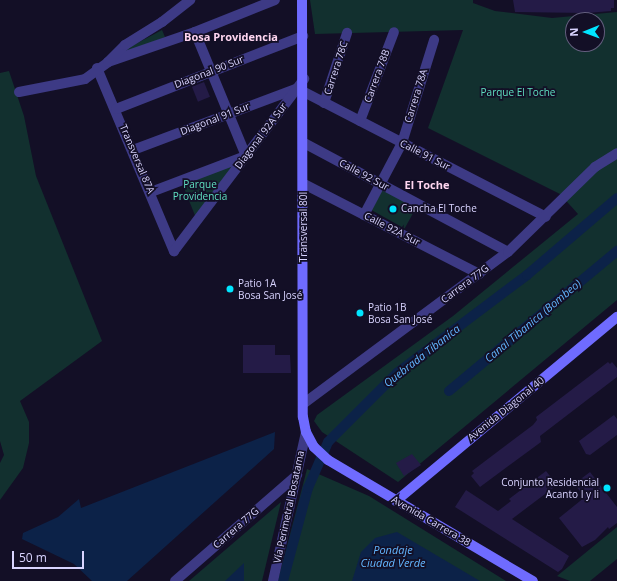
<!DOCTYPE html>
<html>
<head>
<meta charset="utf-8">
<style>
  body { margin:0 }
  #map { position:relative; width:617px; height:581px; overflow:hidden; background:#130f26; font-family:"Open Sans",sans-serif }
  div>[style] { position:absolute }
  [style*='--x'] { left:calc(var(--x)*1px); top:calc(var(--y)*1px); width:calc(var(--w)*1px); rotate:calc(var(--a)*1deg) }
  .green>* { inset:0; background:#12302f; transform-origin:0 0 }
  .water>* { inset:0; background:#0c2248 }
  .canal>* { height:10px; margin:-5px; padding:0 5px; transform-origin:5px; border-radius:5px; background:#0c2248 }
  .building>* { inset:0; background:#241b47; transform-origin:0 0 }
  .street>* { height:10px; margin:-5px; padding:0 5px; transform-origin:5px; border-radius:5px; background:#3d3a85 }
  .secondary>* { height:10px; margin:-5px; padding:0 5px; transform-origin:5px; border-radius:5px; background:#6f6bff }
  .dots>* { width:11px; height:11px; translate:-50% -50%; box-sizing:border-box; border:2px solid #130f26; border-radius:50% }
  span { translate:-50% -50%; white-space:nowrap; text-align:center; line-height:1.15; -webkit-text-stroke:3.5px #130f26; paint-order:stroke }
  .street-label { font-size:10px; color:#d9d4ff }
  .park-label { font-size:10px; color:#5fe0c0 }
  .poi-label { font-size:10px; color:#d9d4ff }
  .left { translate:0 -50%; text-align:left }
  .right { translate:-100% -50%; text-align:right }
  .neighbourhood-label { font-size:11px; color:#ffd6f0; font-weight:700 }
  .water-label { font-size:11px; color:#62b6ff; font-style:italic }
  .north { position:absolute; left:565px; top:12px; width:40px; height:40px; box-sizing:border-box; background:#130f26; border:1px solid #625e7d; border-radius:50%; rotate:269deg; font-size:11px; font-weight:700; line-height:16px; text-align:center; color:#d9d4ff }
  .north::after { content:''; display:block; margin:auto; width:14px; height:18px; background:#00e5ff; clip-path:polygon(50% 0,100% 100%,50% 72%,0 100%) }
  .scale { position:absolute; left:12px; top:551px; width:72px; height:18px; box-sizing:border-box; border:2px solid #d9d4ff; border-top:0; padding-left:5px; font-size:12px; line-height:14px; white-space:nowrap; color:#d9d4ff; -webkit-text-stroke:3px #130f26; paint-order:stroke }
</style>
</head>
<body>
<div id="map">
  <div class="green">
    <div style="clip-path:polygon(evenodd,310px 0,473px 0,473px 3px,495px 11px,552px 18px,617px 12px,617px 300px,398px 482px,322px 432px,314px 421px,317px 415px,453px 316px,578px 214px,560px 194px,428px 128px,463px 30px,315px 34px,310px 0,573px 20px,597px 20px,597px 44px,573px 44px,573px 20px)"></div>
    <div style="clip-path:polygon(162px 30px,165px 37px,119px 56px,126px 49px)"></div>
    <div style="clip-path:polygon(9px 71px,24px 116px,36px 176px,102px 341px,20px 401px,29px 422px,29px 443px,23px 468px,0 500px,0 463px,4px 455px,0 441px,0 73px)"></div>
    <div style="clip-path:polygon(236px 161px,196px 218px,182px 183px)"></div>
    <div style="left:383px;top:189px;width:38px;height:24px;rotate:29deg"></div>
    <div style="clip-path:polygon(307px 469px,369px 496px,506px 581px,278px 581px)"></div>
    <div style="clip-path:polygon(281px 502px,262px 581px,189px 581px)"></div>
    <div style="clip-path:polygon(617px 527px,617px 559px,590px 581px,570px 581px,557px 576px)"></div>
  </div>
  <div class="water">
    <div style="clip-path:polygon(275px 432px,274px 449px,127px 581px,92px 581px,74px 564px,22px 539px,23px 533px,58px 517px,79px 499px,81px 508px)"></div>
    <div style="clip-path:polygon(397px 532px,480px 581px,352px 581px,361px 552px,375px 538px)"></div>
    <div style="clip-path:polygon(244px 563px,244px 581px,225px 581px)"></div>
  </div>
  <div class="canal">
    <div style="--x:449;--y:391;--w:219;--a:-39.8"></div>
    <div style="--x:283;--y:581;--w:96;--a:-75"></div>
    <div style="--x:308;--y:488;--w:50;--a:-66.5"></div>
    <div style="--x:328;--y:442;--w:98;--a:-45"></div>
    <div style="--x:397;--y:373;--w:163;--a:-37"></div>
    <div style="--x:527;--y:275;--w:118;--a:-40.5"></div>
  </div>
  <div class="building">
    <div style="clip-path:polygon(513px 0,614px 0,614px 8px,611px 8px,611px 11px,587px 13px,515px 12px)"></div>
    <div style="left:204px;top:82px;width:16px;height:13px;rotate:68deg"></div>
    <div style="clip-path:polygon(243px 345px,275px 345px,275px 355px,290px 355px,291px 373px,243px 373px)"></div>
    <div style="clip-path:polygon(608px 362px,610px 364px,612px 362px,617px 368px,617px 377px,540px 436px,541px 442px,480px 487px,471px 476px,474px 473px,472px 471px,533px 425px,537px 420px,536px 417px)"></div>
    <div style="clip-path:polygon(614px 415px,617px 419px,617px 435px,590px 455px,586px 454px,579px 441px)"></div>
    <div style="clip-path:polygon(412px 454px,421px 465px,404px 476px,396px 463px)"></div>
    <div style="clip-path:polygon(546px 471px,557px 485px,512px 519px,569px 556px,562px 569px,558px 572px,455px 507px,466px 490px,498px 511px,511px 501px,509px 499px)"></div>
    <div style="clip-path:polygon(590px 472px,617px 507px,617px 523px,609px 529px,608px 527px,595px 540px,582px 547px,559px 518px,585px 497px,574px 484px)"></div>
  </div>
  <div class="street">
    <div style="--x:108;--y:62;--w:92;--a:-19"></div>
    <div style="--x:195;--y:32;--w:86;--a:-21.8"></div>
    <div style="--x:97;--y:68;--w:199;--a:67.2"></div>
    <div style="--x:19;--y:92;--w:67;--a:-11.1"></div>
    <div style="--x:85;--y:79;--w:29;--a:-36"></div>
    <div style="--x:108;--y:62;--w:24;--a:-45"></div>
    <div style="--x:125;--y:45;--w:44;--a:-31.9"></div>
    <div style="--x:162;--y:22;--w:36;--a:-38"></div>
    <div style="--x:304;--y:92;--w:272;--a:27.3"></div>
    <div style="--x:324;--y:103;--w:74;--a:-71.8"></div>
    <div style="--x:116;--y:109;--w:201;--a:-21.3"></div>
    <div style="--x:360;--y:121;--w:95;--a:-69.1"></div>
    <div style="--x:304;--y:143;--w:231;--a:28.1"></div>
    <div style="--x:133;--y:150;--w:176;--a:-20.6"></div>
    <div style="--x:304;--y:184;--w:197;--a:27.2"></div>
    <div style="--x:151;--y:192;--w:102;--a:-20.8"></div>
    <div style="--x:246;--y:156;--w:134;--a:-112.4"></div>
    <div style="--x:364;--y:215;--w:81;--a:-62.2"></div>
    <div style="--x:402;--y:143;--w:108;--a:-72.7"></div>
    <div style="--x:174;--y:251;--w:216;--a:-52.9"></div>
    <div style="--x:303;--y:404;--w:255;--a:-36.6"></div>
    <div style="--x:508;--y:252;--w:122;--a:-44.3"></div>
    <div style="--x:595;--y:167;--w:26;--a:-32"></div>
    <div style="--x:175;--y:581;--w:162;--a:-41"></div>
    <div style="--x:273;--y:581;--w:153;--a:-77.5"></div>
  </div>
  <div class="secondary">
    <div style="--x:302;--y:0;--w:417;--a:89.9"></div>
    <div style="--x:303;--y:417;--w:15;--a:79"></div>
    <div style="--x:306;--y:432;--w:17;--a:62"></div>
    <div style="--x:314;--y:447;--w:19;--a:43"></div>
    <div style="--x:328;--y:460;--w:238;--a:30.6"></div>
    <div style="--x:396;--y:501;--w:288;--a:-39.8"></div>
  </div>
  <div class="dots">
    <div style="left:393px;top:209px;background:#00e5ff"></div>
    <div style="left:230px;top:289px;background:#00e5ff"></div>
    <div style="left:360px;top:313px;background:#00e5ff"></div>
    <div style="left:607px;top:488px;background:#00e5ff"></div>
  </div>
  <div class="street-label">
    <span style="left:336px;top:68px;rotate:-72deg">Carrera 78C</span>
    <span style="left:209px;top:72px;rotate:-21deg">Diagonal 90 Sur</span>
    <span style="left:377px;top:76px;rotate:-70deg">Carrera 78B</span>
    <span style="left:416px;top:96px;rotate:-73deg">Carrera 78A</span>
    <span style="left:215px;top:119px;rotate:-21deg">Diagonal 91 Sur</span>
    <span style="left:261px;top:136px;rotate:-53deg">Diagonal 92A Sur</span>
    <span style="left:425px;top:155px;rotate:27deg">Calle 91 Sur</span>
    <span style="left:137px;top:159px;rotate:67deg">Transversal 87A</span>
    <span style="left:364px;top:175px;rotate:28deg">Calle 92 Sur</span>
    <span style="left:304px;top:227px;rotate:-90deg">Transversal 80I</span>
    <span style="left:392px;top:229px;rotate:27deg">Calle 92A Sur</span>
    <span style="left:465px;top:284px;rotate:-37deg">Carrera 77G</span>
    <span style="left:506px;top:409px;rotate:-39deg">Avenida Diagonal 40</span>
    <span style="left:289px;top:507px;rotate:-78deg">Vía Perimetral Bosatama</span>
    <span style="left:431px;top:521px;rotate:30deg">Avenida Carrera 38</span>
    <span style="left:236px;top:528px;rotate:-41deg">Carrera 77G</span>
  </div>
  <div class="park-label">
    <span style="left:518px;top:93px">Parque El Toche</span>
    <span style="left:200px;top:190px">Parque<br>Providencia</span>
  </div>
  <div class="poi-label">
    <span class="left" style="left:401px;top:209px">Cancha El Toche</span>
    <span class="left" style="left:238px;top:289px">Patio 1A<br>Bosa San José</span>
    <span class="left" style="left:368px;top:313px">Patio 1B<br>Bosa San José</span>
    <span class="right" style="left:599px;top:488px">Conjunto Residencial<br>Acanto I y Ii</span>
  </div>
  <div class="neighbourhood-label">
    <span style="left:231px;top:37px">Bosa Providencia</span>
    <span style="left:427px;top:185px">El Toche</span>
  </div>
  <div class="water-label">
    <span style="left:533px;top:321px;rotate:-40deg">Canal Tibanica (Bombeo)</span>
    <span style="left:422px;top:356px;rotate:-38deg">Quebrada Tibaníca</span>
    <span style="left:393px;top:557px">Pondaje<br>Ciudad Verde</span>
  </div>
  <div class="north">N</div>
  <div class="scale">50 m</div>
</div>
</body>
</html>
